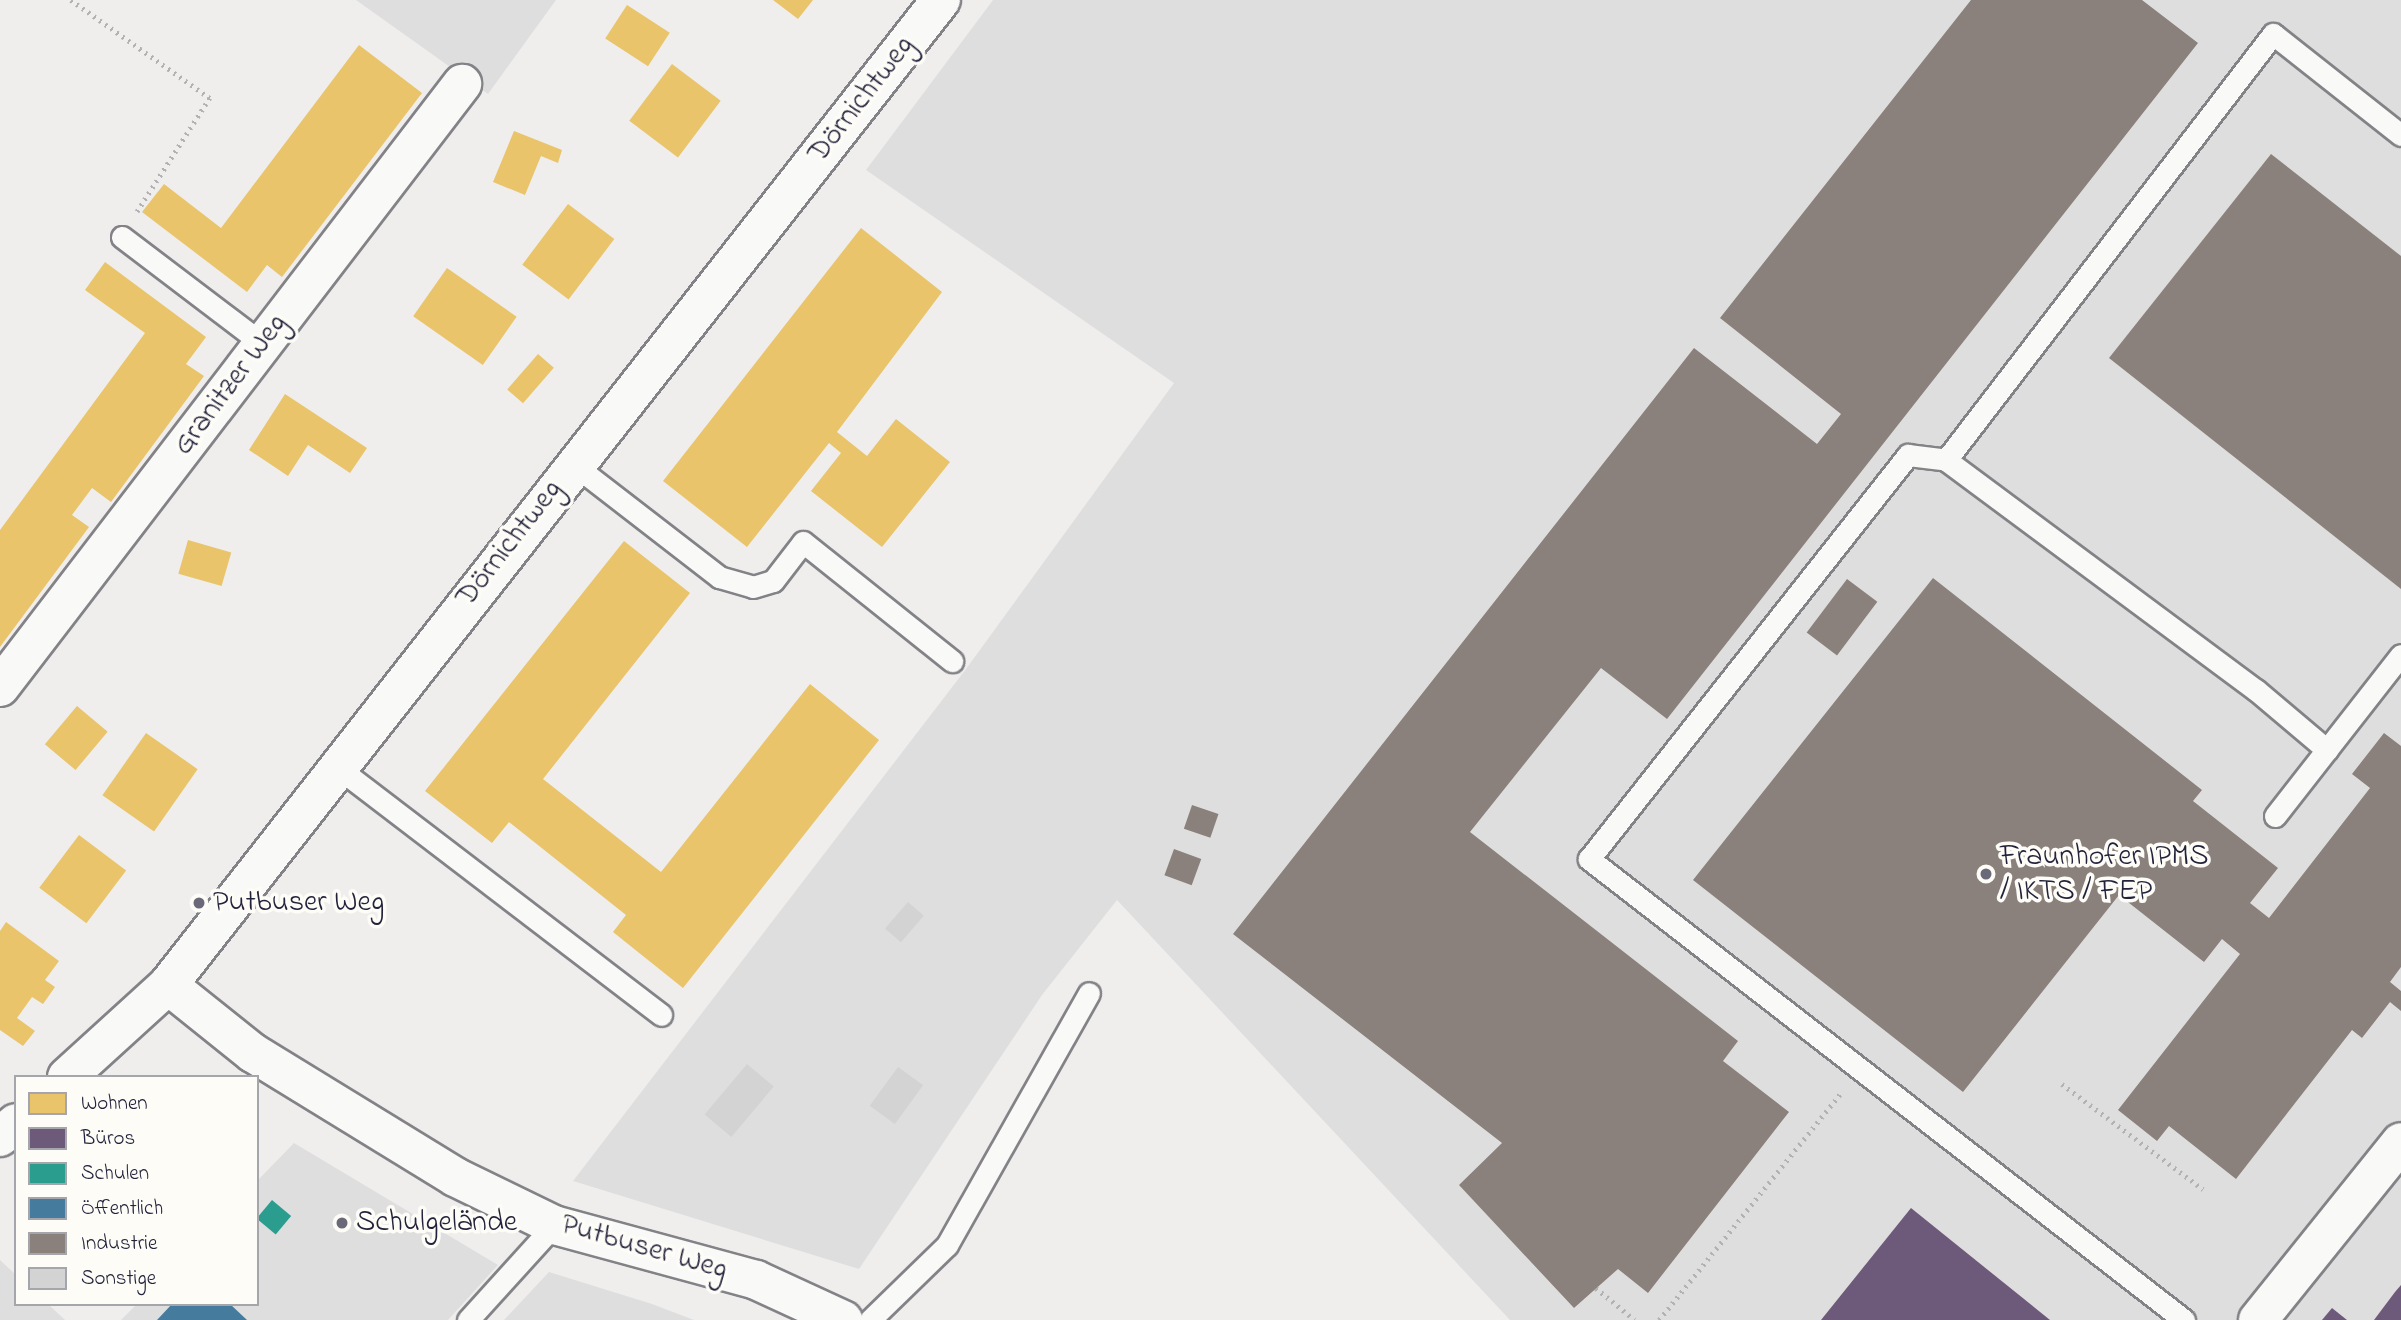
<!DOCTYPE html>
<html>
<head>
<meta charset="utf-8">
<style>
  body { margin:0 }
  #map { position:relative; width:2401px; height:1320px; overflow:hidden; background:#efeeed; font-family:"Indie Flower",sans-serif }
  div>[style] { position:absolute }
  [style*='--x'] { left:calc(var(--x)*1px); top:calc(var(--y)*1px); width:calc(var(--w)*1px); rotate:calc(var(--a)*1deg) }
  .built>* { inset:0; background:#dfdede }
  .homes>* { inset:0; background:#e9c46a; transform-origin:0 0 }
  .offices>* { inset:0; background:#6d597a }
  .schools>* { inset:0; background:#2a9d8f; transform-origin:0 0 }
  .public>* { inset:0; background:#457b9d }
  .industry>* { inset:0; background:#8a817c; transform-origin:0 0 }
  .building>* { inset:0; background:#d4d3d4; transform-origin:0 0 }
  .path>* { height:4.5px; margin-top:-2.25px; transform-origin:0; background:repeating-linear-gradient(90deg,#b2b2b4 0 2px,transparent 0 7px) }
  .roads { filter:drop-shadow(2px 0 #838287) drop-shadow(-2px 0 #838287) drop-shadow(0 2px #838287) drop-shadow(0 -2px #838287) }
  .lane>* { height:21px; margin:-10.5px; padding:0 10.5px; transform-origin:10.5px; border-radius:10.5px; background:#f9f9f7 }
  .street>* { height:38px; margin:-19px; padding:0 19px; transform-origin:19px; border-radius:19px; background:#f9f9f7 }
  .dots>* { width:19px; height:19px; translate:-50% -50%; box-sizing:border-box; border:4px solid #fdfcf7; border-radius:50% }
  span { translate:-50% -50%; white-space:nowrap; text-align:center; line-height:1.15; -webkit-text-stroke:7px #fdfcf7; paint-order:stroke }
  .street-label { font-size:30px; color:#22223b }
  .poi-label { font-size:30px; color:#22223b }
  .left { translate:0 -50%; text-align:left }
  .legend { position:absolute; left:14px; top:1075px; width:245px; height:231px; box-sizing:border-box; background:#fdfcf7; border:2px solid #a5a5ac; margin:0; padding:9px 12px; list-style:none; font-size:21px; color:#22223b }
  .legend li { display:flex; align-items:center; gap:14px; height:35px }
  .legend b { width:35px; border:2px solid #a5a5ac }
</style>
</head>
<body>
<div id="map">
  <div class="built">
    <div style="clip-path:polygon(356px 0,556px 0,488px 94px)"></div>
    <div style="clip-path:polygon(993px 0,2401px 0,2401px 1320px,1510px 1320px,1117px 900px,1042px 995px,859px 1269px,573px 1181px,966px 669px,1174px 383px,866px 170px)"></div>
    <div style="clip-path:polygon(294px 1143px,498px 1265px,448px 1320px,121px 1320px,137px 1304px,257px 1304px,257px 1181px)"></div>
    <div style="clip-path:polygon(0 1260px,16px 1275px,16px 1304px,48px 1304px,65px 1320px,0 1320px)"></div>
    <div style="clip-path:polygon(549px 1272px,652px 1304px,694px 1320px,504px 1320px)"></div>
  </div>
  <div class="homes">
    <div style="clip-path:polygon(773px 0,813px 0,798px 19px)"></div>
    <div style="left:627px;top:5px;width:51px;height:40px;rotate:33deg"></div>
    <div style="clip-path:polygon(359px 45px,422px 93px,282px 277px,267px 265px,247px 292px,142px 212px,164px 184px,221px 228px)"></div>
    <div style="left:672px;top:64px;width:61px;height:71px;rotate:37deg"></div>
    <div style="clip-path:polygon(514px 131px,562px 150px,558px 163px,541px 156px,525px 195px,493px 182px)"></div>
    <div style="left:568px;top:204px;width:58px;height:76px;rotate:37deg"></div>
    <div style="clip-path:polygon(861px 228px,942px 292px,837px 432px,867px 456px,896px 419px,950px 462px,882px 547px,811px 491px,841px 453px,829px 443px,747px 547px,663px 481px)"></div>
    <div style="clip-path:polygon(105px 262px,206px 337px,186px 364px,204px 376px,111px 502px,92px 488px,72px 515px,89px 527px,0 647px,0 530px,145px 333px,85px 290px)"></div>
    <div style="left:447px;top:268px;width:85px;height:59px;rotate:35deg"></div>
    <div style="left:538px;top:354px;width:21px;height:47px;rotate:41deg"></div>
    <div style="clip-path:polygon(285px 394px,367px 448px,350px 473px,308px 445px,288px 476px,249px 450px)"></div>
    <div style="left:188px;top:540px;width:45px;height:35px;rotate:16deg"></div>
    <div style="clip-path:polygon(624px 541px,690px 593px,543px 779px,661px 872px,810px 684px,879px 740px,683px 988px,613px 932px,626px 915px,509px 822px,492px 843px,425px 791px)"></div>
    <div style="left:77px;top:706px;width:40px;height:50px;rotate:40deg"></div>
    <div style="left:146px;top:733px;width:63px;height:76px;rotate:35deg"></div>
    <div style="left:79px;top:835px;width:59px;height:66px;rotate:37deg"></div>
    <div style="clip-path:polygon(6px 922px,59px 961px,45px 980px,55px 987px,43px 1004px,32px 997px,17px 1018px,35px 1031px,23px 1046px,0 1030px,0 931px)"></div>
  </div>
  <div class="offices">
    <div style="clip-path:polygon(1911px 1208px,2050px 1320px,1821px 1320px)"></div>
    <div style="clip-path:polygon(2401px 1285px,2401px 1320px,2374px 1320px,2395px 1292px)"></div>
    <div style="clip-path:polygon(2332px 1308px,2347px 1320px,2322px 1320px)"></div>
  </div>
  <div class="schools">
    <div style="left:272px;top:1200px;width:25px;height:24px;rotate:40deg"></div>
  </div>
  <div class="public">
    <div style="clip-path:polygon(172px 1304px,230px 1304px,247px 1320px,157px 1320px)"></div>
  </div>
  <div class="industry">
    <div style="clip-path:polygon(1971px 0,2142px 0,2198px 43px,1667px 719px,1601px 668px,1470px 832px,1738px 1041px,1723px 1061px,1789px 1112px,1648px 1293px,1618px 1269px,1574px 1308px,1459px 1185px,1502px 1143px,1233px 934px,1694px 348px,1817px 444px,1841px 414px,1720px 318px)"></div>
    <div style="clip-path:polygon(2271px 154px,2401px 256px,2401px 589px,2109px 358px)"></div>
    <div style="clip-path:polygon(1933px 578px,2202px 790px,2193px 801px,2278px 868px,2250px 903px,2269px 918px,2370px 788px,2352px 774px,2384px 733px,2401px 746px,2401px 967px,2390px 982px,2401px 991px,2401px 1011px,2390px 1002px,2362px 1038px,2352px 1030px,2236px 1179px,2169px 1126px,2157px 1141px,2118px 1110px,2240px 954px,2222px 939px,2204px 962px,2119px 895px,1963px 1092px,1693px 880px)"></div>
    <div style="left:1847px;top:579px;width:38px;height:67px;rotate:37deg"></div>
    <div style="left:1192px;top:805px;width:28px;height:25px;rotate:19deg"></div>
    <div style="left:1174px;top:849px;width:29px;height:28px;rotate:20deg"></div>
  </div>
  <div class="building">
    <div style="left:908px;top:902px;width:21px;height:35px;rotate:41deg"></div>
    <div style="left:747px;top:1064px;width:35px;height:66px;rotate:40deg"></div>
    <div style="left:898px;top:1067px;width:31px;height:48px;rotate:36deg"></div>
  </div>
  <div class="path">
    <div style="--x:71;--y:0;--w:170;--a:35.2"></div>
    <div style="--x:210;--y:98;--w:135;--a:122.6"></div>
    <div style="--x:2062;--y:1084;--w:176;--a:36.7"></div>
    <div style="--x:1596;--y:1288;--w:50;--a:39.4"></div>
    <div style="--x:1659;--y:1320;--w:290;--a:-51.3"></div>
  </div>
  <div class="roads">
    <div class="lane">
      <div style="--x:122;--y:237;--w:177;--a:37.2"></div>
      <div style="--x:1946;--y:460;--w:386;--a:36.6"></div>
      <div style="--x:2256;--y:690;--w:93;--a:40.2"></div>
      <div style="--x:573;--y:464;--w:185;--a:37.7"></div>
      <div style="--x:719;--y:577;--w:35;--a:16"></div>
      <div style="--x:753;--y:587;--w:21;--a:-17"></div>
      <div style="--x:773;--y:581;--w:49;--a:-52.4"></div>
      <div style="--x:803;--y:542;--w:191;--a:38.6"></div>
      <div style="--x:337;--y:767;--w:408;--a:37.4"></div>
      <div style="--x:2275;--y:816;--w:204;--a:-52"></div>
      <div style="--x:468;--y:1320;--w:128;--a:-47.8"></div>
      <div style="--x:870;--y:1320;--w:107;--a:-44.2"></div>
      <div style="--x:947;--y:1245;--w:289;--a:-60.6"></div>
      <div style="--x:2184;--y:1320;--w:753;--a:-142.23"></div>
      <div style="--x:1589;--y:859;--w:515;--a:-51.71"></div>
      <div style="--x:1908;--y:455;--w:38;--a:7"></div>
      <div style="--x:1946;--y:460;--w:537;--a:-52.49"></div>
      <div style="--x:2273;--y:34;--w:163;--a:38.3"></div>
    </div>
    <div class="street">
      <div style="--x:0;--y:687;--w:760;--a:-52.54"></div>
      <div style="--x:168;--y:985;--w:109;--a:38.7"></div>
      <div style="--x:253;--y:1053;--w:237;--a:31.5"></div>
      <div style="--x:455;--y:1177;--w:110;--a:25.9"></div>
      <div style="--x:554;--y:1225;--w:209;--a:15.2"></div>
      <div style="--x:756;--y:1280;--w:96;--a:24.7"></div>
      <div style="--x:67;--y:1077;--w:137;--a:-42.3"></div>
      <div style="--x:168;--y:985;--w:1252;--a:-51.88"></div>
      <div style="--x:0;--y:1137;--w:21;--a:-41"></div>
      <div style="--x:2258;--y:1320;--w:228;--a:-51.2"></div>
    </div>
  </div>
  <div class="dots">
    <div style="left:1986px;top:874px;background:#6a6979"></div>
    <div style="left:199px;top:903px;background:#6a6979"></div>
    <div style="left:342px;top:1223px;background:#6a6979"></div>
  </div>
  <div class="street-label">
    <span style="left:862px;top:100px;rotate:-52deg">Dörnichtweg</span>
    <span style="left:231px;top:385px;rotate:-53deg">Granitzer Weg</span>
    <span style="left:510px;top:544px;rotate:-52deg">Dörnichtweg</span>
    <span style="left:644px;top:1248px;rotate:16deg">Putbuser Weg</span>
  </div>
  <div class="poi-label">
    <span class="left" style="left:2000px;top:874px">Fraunhofer IPMS<br>/ IKTS / FEP</span>
    <span class="left" style="left:213px;top:903px">Putbuser Weg</span>
    <span class="left" style="left:356px;top:1223px">Schulgelände</span>
  </div>
  <ul class="legend">
  <li><b style="height:19px;background:#e9c46a"></b>Wohnen</li>
  <li><b style="height:19px;background:#6d597a"></b>Büros</li>
  <li><b style="height:19px;background:#2a9d8f"></b>Schulen</li>
  <li><b style="height:19px;background:#457b9d"></b>Öffentlich</li>
  <li><b style="height:19px;background:#8a817c"></b>Industrie</li>
  <li><b style="height:19px;background:#d4d3d4"></b>Sonstige</li>
  </ul>
</div>
</body>
</html>
